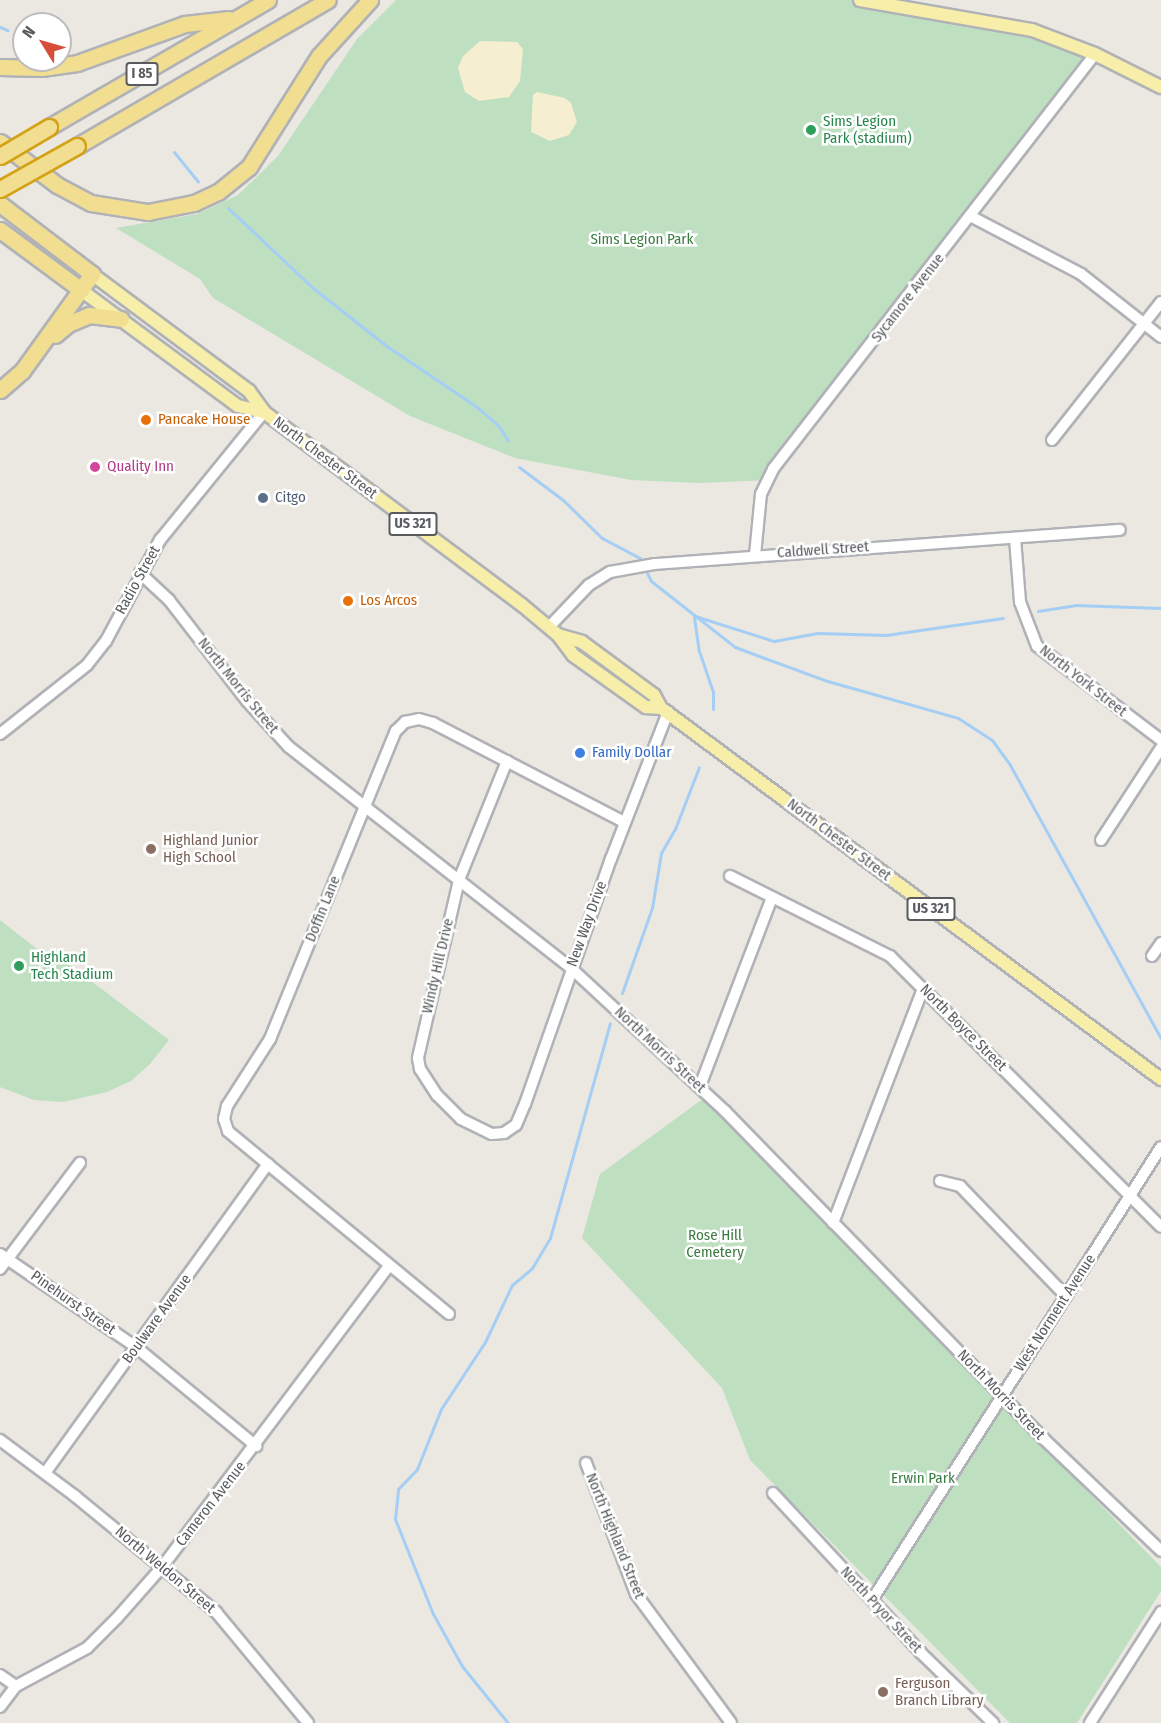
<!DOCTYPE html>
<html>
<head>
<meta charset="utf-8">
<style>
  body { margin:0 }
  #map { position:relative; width:1161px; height:1723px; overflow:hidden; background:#eae8e0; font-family:"Fira Sans Condensed",sans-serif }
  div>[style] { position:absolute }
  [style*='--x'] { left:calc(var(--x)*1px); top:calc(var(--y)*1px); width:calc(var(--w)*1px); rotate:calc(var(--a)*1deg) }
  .green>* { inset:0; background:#bee0c0 }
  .sand>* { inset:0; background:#f5eed0 }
  .stream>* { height:3px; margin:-1.5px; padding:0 1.5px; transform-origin:1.5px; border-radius:1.5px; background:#a5cef5 }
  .roads { filter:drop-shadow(2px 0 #b1b2b7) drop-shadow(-2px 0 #b1b2b7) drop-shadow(0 2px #b1b2b7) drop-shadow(0 -2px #b1b2b7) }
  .minor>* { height:10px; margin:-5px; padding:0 5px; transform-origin:5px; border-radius:5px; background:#fff }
  .major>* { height:12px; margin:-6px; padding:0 6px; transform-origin:6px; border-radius:6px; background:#f6eea9 }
  .highway>* { height:15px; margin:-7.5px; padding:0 7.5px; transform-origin:7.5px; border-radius:7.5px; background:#f1de90 }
  .bridges { filter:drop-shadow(2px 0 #d4a216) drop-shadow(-2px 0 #d4a216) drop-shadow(0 2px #d4a216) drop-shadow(0 -2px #d4a216) }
  .highway-bridge>* { height:15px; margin:-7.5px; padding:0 7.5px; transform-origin:7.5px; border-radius:7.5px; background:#f1de90 }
  .dots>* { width:16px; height:16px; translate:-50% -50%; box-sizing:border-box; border:3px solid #fff; border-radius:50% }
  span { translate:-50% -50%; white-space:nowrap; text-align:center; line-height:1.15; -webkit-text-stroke:5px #fff; paint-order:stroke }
  .shield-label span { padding:2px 4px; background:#fff; border:2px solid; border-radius:4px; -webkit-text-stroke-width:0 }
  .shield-label { font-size:14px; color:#595b5f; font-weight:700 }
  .leisure-label { font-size:15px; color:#27864d }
  .left { translate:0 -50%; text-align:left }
  .park-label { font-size:15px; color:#3b7c42 }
  .street-label { font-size:15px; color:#595b5f }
  .food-label { font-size:15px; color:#c56008 }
  .hotel-label { font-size:15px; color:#b23c85 }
  .service-label { font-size:15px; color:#4e5e75 }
  .shop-label { font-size:15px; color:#366cbe }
  .education-label { font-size:15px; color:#785e54 }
  .north { position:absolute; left:12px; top:12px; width:60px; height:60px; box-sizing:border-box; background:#fff; border:2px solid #bdbdbf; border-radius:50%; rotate:307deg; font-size:16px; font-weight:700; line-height:24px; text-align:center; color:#595b5f }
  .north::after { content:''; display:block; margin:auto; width:21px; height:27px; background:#d64e3a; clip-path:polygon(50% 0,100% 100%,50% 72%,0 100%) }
</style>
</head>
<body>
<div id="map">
  <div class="green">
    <div style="clip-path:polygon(396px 0,860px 0,989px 20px,1095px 54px,768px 480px,699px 483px,631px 480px,515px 458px,410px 416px,213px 298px,200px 279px,116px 228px,197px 214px,238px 195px,278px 156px,357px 39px)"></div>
    <div style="clip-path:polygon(0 920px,46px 956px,31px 976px,34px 979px,48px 961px,62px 959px,169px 1040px,150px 1064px,131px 1081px,107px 1092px,63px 1102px,34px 1100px,0 1087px)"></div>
    <div style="clip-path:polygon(704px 1098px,1161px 1567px,1161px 1591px,1077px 1723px,1010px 1723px,750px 1460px,722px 1388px,582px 1238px,600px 1174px)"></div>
  </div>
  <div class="sand">
    <div style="clip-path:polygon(480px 41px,517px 42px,523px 49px,520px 81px,509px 97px,479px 101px,465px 92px,458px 68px,463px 56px)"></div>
    <div style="clip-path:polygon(537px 92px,565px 98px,571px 103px,577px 122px,569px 135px,550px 141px,531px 132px,533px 95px)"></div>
  </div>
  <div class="stream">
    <div style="--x:0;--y:27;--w:8;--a:23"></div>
    <div style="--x:174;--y:152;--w:38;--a:51"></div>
    <div style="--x:228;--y:208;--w:117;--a:43.3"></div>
    <div style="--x:313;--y:288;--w:95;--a:38.2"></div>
    <div style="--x:388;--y:347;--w:107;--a:34"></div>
    <div style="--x:477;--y:407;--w:29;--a:41"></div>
    <div style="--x:499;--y:426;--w:17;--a:59"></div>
    <div style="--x:519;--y:467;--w:55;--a:36.9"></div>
    <div style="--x:563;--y:500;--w:54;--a:44.3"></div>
    <div style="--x:602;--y:538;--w:43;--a:27.8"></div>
    <div style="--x:647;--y:573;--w:9;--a:63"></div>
    <div style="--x:651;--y:581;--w:107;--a:38.2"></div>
    <div style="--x:735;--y:647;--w:95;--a:20.3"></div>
    <div style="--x:824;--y:680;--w:139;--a:15.8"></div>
    <div style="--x:958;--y:718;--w:40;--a:32.9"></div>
    <div style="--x:992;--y:740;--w:31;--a:54"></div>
    <div style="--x:1010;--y:765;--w:313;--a:61.1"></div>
    <div style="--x:1038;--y:611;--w:37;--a:-9"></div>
    <div style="--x:1075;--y:605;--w:86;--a:2"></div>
    <div style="--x:695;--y:616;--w:83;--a:17.6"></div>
    <div style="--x:774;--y:641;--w:44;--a:-10.5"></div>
    <div style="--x:817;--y:633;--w:69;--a:1.7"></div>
    <div style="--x:886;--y:635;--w:118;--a:-8.3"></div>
    <div style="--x:694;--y:617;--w:34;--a:82"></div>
    <div style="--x:699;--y:651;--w:43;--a:71.1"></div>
    <div style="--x:713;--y:692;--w:17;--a:90"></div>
    <div style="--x:622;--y:993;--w:90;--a:-70.6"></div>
    <div style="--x:652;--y:908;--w:56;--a:-80.7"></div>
    <div style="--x:661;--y:853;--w:28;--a:-60"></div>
    <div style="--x:675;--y:829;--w:66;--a:-68.8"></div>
    <div style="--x:508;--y:1723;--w:73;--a:-128.9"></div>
    <div style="--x:462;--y:1666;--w:60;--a:-119.1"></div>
    <div style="--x:433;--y:1614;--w:102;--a:-111.8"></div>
    <div style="--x:395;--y:1519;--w:30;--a:-84"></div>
    <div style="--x:398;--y:1489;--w:28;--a:-46"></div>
    <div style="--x:417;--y:1469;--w:65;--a:-68.2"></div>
    <div style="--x:441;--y:1409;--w:80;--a:-56.7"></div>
    <div style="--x:485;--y:1342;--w:63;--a:-64.7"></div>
    <div style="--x:512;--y:1285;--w:26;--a:-40"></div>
    <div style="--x:532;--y:1268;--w:35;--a:-59"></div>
    <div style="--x:550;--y:1238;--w:223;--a:-74.4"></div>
  </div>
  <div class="roads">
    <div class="minor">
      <div style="--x:972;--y:217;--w:123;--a:27.6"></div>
      <div style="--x:1081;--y:274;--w:102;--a:38.2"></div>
      <div style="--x:1052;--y:440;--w:176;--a:-51.7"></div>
      <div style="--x:1015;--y:538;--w:64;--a:85.5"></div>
      <div style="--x:1020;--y:602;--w:47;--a:68.9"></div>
      <div style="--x:1037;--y:646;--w:156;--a:37.2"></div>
      <div style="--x:755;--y:555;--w:61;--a:-84.4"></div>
      <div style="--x:761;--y:494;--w:28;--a:-64"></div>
      <div style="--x:773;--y:469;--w:525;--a:-52.19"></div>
      <div style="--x:140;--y:573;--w:40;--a:43"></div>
      <div style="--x:169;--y:600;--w:128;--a:52.3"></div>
      <div style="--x:247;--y:701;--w:62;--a:47.6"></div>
      <div style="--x:289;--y:747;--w:358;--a:38.1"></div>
      <div style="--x:571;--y:968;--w:210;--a:42.9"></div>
      <div style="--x:725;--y:1111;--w:458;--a:45.8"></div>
      <div style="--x:1044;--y:1439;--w:162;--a:43.7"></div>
      <div style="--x:549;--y:627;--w:58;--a:-46.4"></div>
      <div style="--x:589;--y:585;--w:25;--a:-32"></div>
      <div style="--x:610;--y:572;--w:46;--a:-10.1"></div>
      <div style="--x:655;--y:564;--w:466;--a:-4.2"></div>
      <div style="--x:0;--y:734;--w:111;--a:-38.4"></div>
      <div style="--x:87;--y:665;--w:31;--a:-52"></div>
      <div style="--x:106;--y:641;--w:115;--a:-61.9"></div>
      <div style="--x:160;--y:540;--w:165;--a:-50.9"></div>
      <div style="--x:507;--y:761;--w:128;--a:112"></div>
      <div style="--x:459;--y:880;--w:183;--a:103"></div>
      <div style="--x:418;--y:1058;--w:11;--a:80"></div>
      <div style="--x:420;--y:1069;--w:31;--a:57"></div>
      <div style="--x:437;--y:1095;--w:34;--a:45"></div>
      <div style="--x:461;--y:1119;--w:34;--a:26"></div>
      <div style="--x:492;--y:1134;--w:12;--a:-5"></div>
      <div style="--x:504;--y:1133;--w:14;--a:-34"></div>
      <div style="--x:516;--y:1125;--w:23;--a:-67"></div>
      <div style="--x:525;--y:1104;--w:260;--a:-70.7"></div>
      <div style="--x:611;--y:859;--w:158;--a:-68.8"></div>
      <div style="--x:1101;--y:840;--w:110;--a:-56.9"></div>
      <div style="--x:730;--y:876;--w:179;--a:26.6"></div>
      <div style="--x:890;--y:956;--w:383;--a:45"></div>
      <div style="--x:1152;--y:956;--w:16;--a:-55"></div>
      <div style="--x:700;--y:1086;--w:202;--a:-69.1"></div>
      <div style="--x:940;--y:1181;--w:21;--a:14"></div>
      <div style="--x:960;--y:1186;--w:153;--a:46.1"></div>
      <div style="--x:833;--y:1223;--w:252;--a:-69"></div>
      <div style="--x:0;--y:1254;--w:165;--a:34.4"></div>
      <div style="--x:136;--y:1347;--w:156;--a:39.5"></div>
      <div style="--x:0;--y:1269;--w:133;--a:-53"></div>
      <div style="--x:449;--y:1314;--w:287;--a:-140.4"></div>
      <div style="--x:228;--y:1131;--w:13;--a:-108"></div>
      <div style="--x:224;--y:1119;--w:13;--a:-77"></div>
      <div style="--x:227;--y:1106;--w:80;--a:-57.3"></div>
      <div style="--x:270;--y:1039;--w:333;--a:-67.8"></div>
      <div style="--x:396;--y:731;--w:13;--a:-45"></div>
      <div style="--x:405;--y:722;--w:14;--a:-12"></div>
      <div style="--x:419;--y:719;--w:15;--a:16"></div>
      <div style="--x:433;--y:723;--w:215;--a:27.4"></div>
      <div style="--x:0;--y:1440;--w:94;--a:36.7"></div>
      <div style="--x:75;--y:1496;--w:183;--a:39.4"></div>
      <div style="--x:216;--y:1612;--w:144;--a:50.3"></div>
      <div style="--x:586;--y:1463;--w:140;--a:69.1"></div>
      <div style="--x:636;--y:1594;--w:160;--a:53.6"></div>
      <div style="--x:45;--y:1473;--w:381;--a:-54.2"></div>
      <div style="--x:773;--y:1493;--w:217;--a:47.2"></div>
      <div style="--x:920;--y:1652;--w:102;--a:44.2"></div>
      <div style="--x:872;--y:1600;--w:537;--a:-57.46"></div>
      <div style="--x:0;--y:1675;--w:19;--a:35"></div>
      <div style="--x:0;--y:1707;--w:26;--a:-53"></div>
      <div style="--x:16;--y:1686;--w:81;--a:-28.2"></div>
      <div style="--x:87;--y:1648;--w:42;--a:-45"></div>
      <div style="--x:117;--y:1618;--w:68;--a:-48.6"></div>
      <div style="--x:162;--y:1567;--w:377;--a:-53"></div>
      <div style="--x:1090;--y:1723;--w:132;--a:-57.4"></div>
    </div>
    <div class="major">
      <div style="--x:860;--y:0;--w:175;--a:9.9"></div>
      <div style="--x:1032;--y:30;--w:67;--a:20.9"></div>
      <div style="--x:1095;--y:54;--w:74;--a:26.6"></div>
      <div style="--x:92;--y:274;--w:196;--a:36.7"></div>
      <div style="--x:249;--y:391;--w:26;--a:54"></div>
      <div style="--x:264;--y:412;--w:322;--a:36.8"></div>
      <div style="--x:522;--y:605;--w:47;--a:39.8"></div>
      <div style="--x:558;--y:635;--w:25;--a:53"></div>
      <div style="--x:573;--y:655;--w:90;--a:35.5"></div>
      <div style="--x:646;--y:707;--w:15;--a:4"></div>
      <div style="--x:81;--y:290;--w:195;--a:36.5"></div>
      <div style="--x:238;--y:406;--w:27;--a:13"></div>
      <div style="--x:558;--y:635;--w:25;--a:16"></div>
      <div style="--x:582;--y:642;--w:89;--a:36.4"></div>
      <div style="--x:654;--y:695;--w:15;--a:62"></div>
      <div style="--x:661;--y:708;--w:623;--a:36.58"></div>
    </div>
    <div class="highway">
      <div style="--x:0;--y:67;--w:42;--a:1.4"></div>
      <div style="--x:42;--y:68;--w:35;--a:-8"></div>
      <div style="--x:77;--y:63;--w:115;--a:-19.9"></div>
      <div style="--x:185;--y:24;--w:44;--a:-6.5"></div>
      <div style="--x:49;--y:127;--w:253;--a:-30.1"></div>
      <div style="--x:0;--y:142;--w:71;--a:37"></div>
      <div style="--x:57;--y:185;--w:38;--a:28"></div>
      <div style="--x:91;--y:203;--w:58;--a:9"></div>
      <div style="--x:148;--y:212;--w:47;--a:-11.1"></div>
      <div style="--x:194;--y:203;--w:26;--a:-25"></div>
      <div style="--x:218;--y:192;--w:40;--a:-39"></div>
      <div style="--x:249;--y:167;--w:131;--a:-57.8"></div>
      <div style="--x:319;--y:56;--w:76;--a:-47.7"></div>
      <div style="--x:77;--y:146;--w:290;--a:-30.2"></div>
      <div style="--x:0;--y:204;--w:116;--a:37.3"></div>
      <div style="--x:92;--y:274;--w:120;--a:125.8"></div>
      <div style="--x:22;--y:371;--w:29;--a:139"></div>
      <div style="--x:0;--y:230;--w:101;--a:36.5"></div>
      <div style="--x:55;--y:335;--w:17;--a:-40"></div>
      <div style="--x:68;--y:324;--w:23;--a:-23"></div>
      <div style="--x:89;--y:315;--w:32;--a:7"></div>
    </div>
  </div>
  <div class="bridges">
    <div class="highway-bridge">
      <div style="--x:0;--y:156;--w:57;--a:-30.6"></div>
      <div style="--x:0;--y:189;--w:88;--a:-29.2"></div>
    </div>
  </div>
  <div class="dots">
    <div style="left:811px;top:130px;background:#2e9e5b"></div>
    <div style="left:146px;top:420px;background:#e8710a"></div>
    <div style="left:95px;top:467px;background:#d1479c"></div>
    <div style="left:263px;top:498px;background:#5c6f8a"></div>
    <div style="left:348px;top:601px;background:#e8710a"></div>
    <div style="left:580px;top:753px;background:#3f7fe0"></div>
    <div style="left:151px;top:849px;background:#8d6e63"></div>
    <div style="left:19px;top:966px;background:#2e9e5b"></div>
    <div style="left:883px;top:1692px;background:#8d6e63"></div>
  </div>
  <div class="shield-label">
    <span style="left:142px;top:74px">I 85</span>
    <span style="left:413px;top:524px">US 321</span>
    <span style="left:931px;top:909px">US 321</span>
  </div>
  <div class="leisure-label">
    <span class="left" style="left:823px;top:130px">Sims Legion<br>Park (stadium)</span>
    <span class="left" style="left:31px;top:966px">Highland<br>Tech Stadium</span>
  </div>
  <div class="park-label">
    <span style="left:642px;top:240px">Sims Legion Park</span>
    <span style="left:715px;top:1244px">Rose Hill<br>Cemetery</span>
    <span style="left:923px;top:1479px">Erwin Park</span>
  </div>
  <div class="street-label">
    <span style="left:908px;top:298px;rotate:-52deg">Sycamore Avenue</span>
    <span style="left:325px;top:458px;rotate:37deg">North Chester Street</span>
    <span style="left:823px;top:550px;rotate:-4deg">Caldwell Street</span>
    <span style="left:138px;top:580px;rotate:-61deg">Radio Street</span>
    <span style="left:1083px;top:681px;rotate:38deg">North York Street</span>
    <span style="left:238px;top:686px;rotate:51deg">North Morris Street</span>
    <span style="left:839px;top:840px;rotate:37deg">North Chester Street</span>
    <span style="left:323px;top:909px;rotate:-68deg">Doffin Lane</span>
    <span style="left:587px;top:924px;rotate:-70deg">New Way Drive</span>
    <span style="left:438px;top:966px;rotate:-77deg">Windy Hill Drive</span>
    <span style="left:963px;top:1028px;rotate:45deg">North Boyce Street</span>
    <span style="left:660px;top:1050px;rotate:43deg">North Morris Street</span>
    <span style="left:73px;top:1303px;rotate:35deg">Pinehurst Street</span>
    <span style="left:1055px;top:1313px;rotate:-57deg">West Norment Avenue</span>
    <span style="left:157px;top:1319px;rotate:-54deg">Boulware Avenue</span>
    <span style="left:1001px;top:1395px;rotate:46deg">North Morris Street</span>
    <span style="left:211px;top:1504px;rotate:-52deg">Cameron Avenue</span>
    <span style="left:615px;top:1536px;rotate:68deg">North Highland Street</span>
    <span style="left:165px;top:1570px;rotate:40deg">North Weldon Street</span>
    <span style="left:881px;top:1610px;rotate:47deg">North Pryor Street</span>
  </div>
  <div class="food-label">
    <span class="left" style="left:158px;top:420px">Pancake House</span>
    <span class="left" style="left:360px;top:601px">Los Arcos</span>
  </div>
  <div class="hotel-label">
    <span class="left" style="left:107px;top:467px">Quality Inn</span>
  </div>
  <div class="service-label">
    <span class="left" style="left:275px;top:498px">Citgo</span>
  </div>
  <div class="shop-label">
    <span class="left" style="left:592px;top:753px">Family Dollar</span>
  </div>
  <div class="education-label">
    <span class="left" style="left:163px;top:849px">Highland Junior<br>High School</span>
    <span class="left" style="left:895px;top:1692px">Ferguson<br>Branch Library</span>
  </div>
  <div class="north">N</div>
</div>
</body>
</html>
